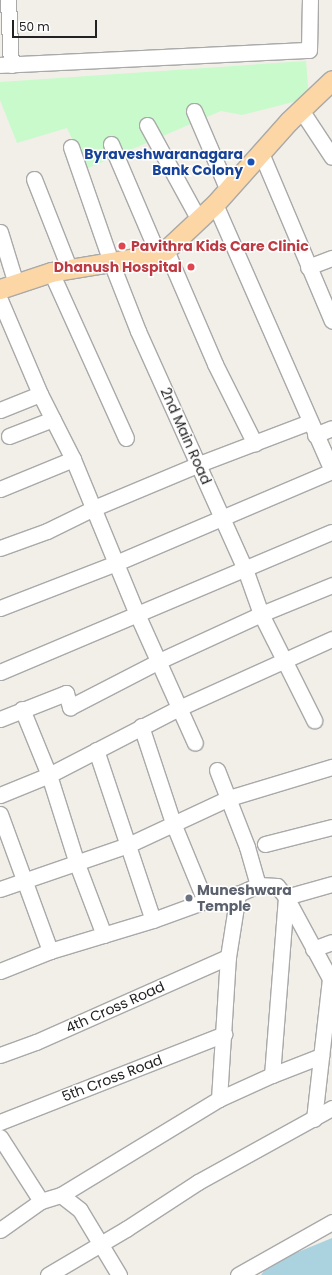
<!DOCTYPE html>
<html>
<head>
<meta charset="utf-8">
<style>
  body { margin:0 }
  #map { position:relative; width:332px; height:1275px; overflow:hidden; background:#f2efe9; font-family:Poppins,sans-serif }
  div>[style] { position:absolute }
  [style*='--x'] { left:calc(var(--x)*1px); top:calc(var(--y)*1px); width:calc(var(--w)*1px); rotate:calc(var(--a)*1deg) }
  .park>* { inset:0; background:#c8facc }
  .water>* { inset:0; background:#aad3df }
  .roads { filter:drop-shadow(1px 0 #a9a9a9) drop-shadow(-1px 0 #a9a9a9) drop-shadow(0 1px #a9a9a9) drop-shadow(0 -1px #a9a9a9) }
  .minor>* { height:15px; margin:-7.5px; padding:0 7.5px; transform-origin:7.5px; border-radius:7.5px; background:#fff }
  .major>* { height:19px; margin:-9.5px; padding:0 9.5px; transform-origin:9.5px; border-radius:9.5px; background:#fcd6a4 }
  .dots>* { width:11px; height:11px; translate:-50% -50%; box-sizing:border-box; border:2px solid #fff; border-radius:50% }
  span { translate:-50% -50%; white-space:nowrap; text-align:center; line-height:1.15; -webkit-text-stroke:3px #fff; paint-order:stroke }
  .transit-label { font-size:14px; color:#164399; font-weight:700 }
  .right { translate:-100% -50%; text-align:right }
  .health-label { font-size:14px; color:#be3a42; font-weight:700 }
  .left { translate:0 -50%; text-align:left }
  .street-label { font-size:14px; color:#222 }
  .worship-label { font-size:14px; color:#5b616d; font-weight:700 }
  .scale { position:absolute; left:12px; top:20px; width:85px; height:18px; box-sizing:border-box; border:2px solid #222; border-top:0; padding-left:5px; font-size:12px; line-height:14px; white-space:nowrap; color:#222; -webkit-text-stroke:3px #fff; paint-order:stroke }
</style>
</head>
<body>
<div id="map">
  <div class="park">
    <div style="clip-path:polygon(306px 61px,309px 98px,242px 115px,221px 111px,86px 169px,67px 128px,17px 143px,0 100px,0 82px)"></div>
  </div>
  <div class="water">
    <div style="clip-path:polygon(332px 1238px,332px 1275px,261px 1275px,269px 1264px)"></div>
  </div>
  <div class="roads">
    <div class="minor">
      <div style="--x:8;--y:0;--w:65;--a:87.4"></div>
      <div style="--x:0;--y:65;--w:309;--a:-2.8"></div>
      <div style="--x:309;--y:50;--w:50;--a:-88.9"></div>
      <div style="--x:301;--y:110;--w:56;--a:56.6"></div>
      <div style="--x:194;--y:111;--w:84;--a:66.8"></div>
      <div style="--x:147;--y:125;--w:108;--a:61.3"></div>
      <div style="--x:111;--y:144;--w:120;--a:66.9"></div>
      <div style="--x:71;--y:147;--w:122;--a:70.8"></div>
      <div style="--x:111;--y:262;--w:74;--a:68.6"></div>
      <div style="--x:138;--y:331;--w:261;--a:65.8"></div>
      <div style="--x:245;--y:569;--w:48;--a:70.4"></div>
      <div style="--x:261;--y:614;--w:119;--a:63.4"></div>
      <div style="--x:261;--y:153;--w:182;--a:67.1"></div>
      <div style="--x:34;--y:179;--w:96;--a:68.5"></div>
      <div style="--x:215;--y:204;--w:292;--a:66.3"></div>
      <div style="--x:0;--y:232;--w:54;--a:72.9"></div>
      <div style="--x:166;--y:250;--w:124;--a:66.7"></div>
      <div style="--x:215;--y:364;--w:89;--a:63.4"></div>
      <div style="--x:308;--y:267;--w:26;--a:-21"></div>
      <div style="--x:51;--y:272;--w:182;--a:65.7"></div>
      <div style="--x:0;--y:300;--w:102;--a:66.9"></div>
      <div style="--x:40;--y:394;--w:73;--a:63.1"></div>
      <div style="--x:73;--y:459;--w:168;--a:67.6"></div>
      <div style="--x:137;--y:614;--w:141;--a:65.8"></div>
      <div style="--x:0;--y:410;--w:43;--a:-21.8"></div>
      <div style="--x:315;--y:435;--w:18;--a:-22"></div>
      <div style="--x:9;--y:436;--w:47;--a:-21.1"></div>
      <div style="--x:0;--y:489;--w:79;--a:-22.3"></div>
      <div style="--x:0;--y:548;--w:50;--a:-19.9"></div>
      <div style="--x:47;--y:531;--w:52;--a:-26.1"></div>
      <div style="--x:94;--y:508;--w:114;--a:-22.7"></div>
      <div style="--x:199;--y:464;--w:118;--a:-20.9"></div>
      <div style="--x:0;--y:608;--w:124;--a:-21.2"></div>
      <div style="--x:116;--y:563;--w:235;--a:-23.1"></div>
      <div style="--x:0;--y:672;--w:360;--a:-22.9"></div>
      <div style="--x:22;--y:709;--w:71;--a:67.8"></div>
      <div style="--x:49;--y:775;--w:93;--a:72.5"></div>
      <div style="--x:77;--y:864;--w:76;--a:69.2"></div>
      <div style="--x:0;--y:719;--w:71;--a:-21.5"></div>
      <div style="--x:66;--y:693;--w:15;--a:74"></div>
      <div style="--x:70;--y:707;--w:100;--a:-27.3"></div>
      <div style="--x:159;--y:661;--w:112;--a:-24.7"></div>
      <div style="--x:261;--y:614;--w:77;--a:-22.2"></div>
      <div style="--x:141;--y:726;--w:102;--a:71.7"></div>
      <div style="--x:173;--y:823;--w:84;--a:67.7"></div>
      <div style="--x:96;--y:750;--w:179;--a:71.5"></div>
      <div style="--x:217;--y:770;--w:83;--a:68.7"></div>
      <div style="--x:247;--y:847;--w:40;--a:74"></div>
      <div style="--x:0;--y:795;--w:53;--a:-22.2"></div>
      <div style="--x:49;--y:775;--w:146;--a:-27.3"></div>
      <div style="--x:179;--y:708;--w:168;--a:-24.3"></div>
      <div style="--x:0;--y:814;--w:146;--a:69.9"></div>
      <div style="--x:265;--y:844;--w:69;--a:-14.2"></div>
      <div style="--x:0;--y:889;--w:135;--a:-19"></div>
      <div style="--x:128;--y:845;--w:111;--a:-25"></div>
      <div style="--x:229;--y:798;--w:108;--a:-16.8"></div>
      <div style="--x:313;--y:949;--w:20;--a:-20"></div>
      <div style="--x:0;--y:971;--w:54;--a:-21.8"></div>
      <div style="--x:50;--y:951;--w:108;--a:-16.8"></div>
      <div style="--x:153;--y:920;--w:55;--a:-20.1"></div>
      <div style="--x:205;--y:901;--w:34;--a:-12"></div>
      <div style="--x:238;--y:894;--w:22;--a:-24"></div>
      <div style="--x:258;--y:885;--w:19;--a:3"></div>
      <div style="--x:277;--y:886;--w:14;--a:51"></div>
      <div style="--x:286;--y:897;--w:97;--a:61.6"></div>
      <div style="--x:0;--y:1055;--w:38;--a:-20"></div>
      <div style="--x:36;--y:1042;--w:210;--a:-23.9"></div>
      <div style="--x:272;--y:1075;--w:53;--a:-21.2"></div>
      <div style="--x:219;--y:1099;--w:142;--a:-86.4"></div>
      <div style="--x:228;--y:957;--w:64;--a:-81"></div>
      <div style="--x:314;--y:1119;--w:141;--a:-83.5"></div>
      <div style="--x:0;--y:1122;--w:241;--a:-21.4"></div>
      <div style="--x:0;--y:1137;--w:76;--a:57.4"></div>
      <div style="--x:41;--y:1201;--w:50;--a:144.7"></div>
      <div style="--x:61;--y:1195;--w:24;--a:38"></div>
      <div style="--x:80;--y:1210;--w:76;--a:59"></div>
      <div style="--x:41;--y:1201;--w:21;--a:-17"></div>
      <div style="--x:61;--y:1195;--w:185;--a:-31.3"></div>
      <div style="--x:219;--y:1099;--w:58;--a:-24.4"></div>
      <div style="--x:272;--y:1075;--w:179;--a:-85.5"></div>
      <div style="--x:286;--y:897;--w:48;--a:-15.8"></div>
      <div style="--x:48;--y:1275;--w:91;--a:-30.5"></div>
      <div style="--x:126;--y:1229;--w:86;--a:-33.1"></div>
      <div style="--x:198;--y:1182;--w:153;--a:-28.9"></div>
      <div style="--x:238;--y:1275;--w:108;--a:-29.4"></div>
    </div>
    <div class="major">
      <div style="--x:0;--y:289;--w:54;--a:-18.4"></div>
      <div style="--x:51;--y:272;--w:109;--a:-9.5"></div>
      <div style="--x:158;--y:254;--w:9;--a:-27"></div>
      <div style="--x:166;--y:250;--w:67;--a:-43.2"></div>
      <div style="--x:215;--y:204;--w:111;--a:-48.3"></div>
      <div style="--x:289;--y:121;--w:59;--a:-43.6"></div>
    </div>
  </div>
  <div class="dots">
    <div style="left:251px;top:162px;background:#1a4fb4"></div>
    <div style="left:122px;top:246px;background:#e0444e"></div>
    <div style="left:191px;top:267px;background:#e0444e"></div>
    <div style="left:189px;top:898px;background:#6b7280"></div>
  </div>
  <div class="transit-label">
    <span class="right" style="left:243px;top:162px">Byraveshwaranagara<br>Bank Colony</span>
  </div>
  <div class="health-label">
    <span class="left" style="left:131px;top:246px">Pavithra Kids Care Clinic</span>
    <span class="right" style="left:182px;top:267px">Dhanush Hospital</span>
  </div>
  <div class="street-label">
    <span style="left:186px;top:436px;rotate:66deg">2nd Main Road</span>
    <span style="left:115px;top:1007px;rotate:-24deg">4th Cross Road</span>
    <span style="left:112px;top:1078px;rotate:-21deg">5th Cross Road</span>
  </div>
  <div class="worship-label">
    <span class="left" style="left:197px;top:898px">Muneshwara<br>Temple</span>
  </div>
  <div class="scale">50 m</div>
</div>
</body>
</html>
